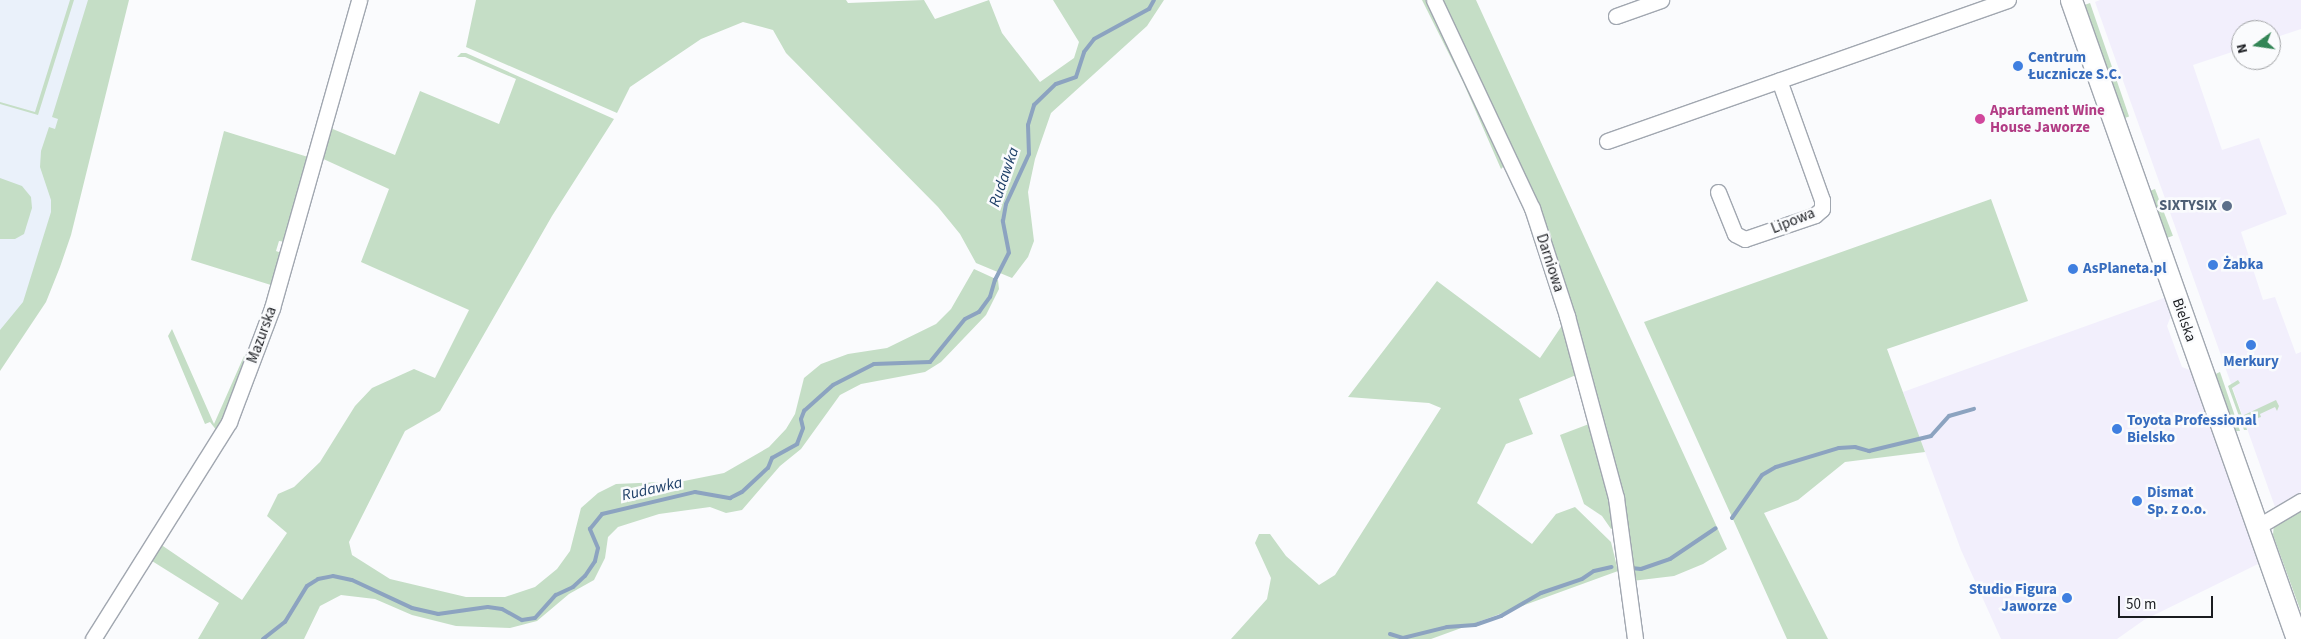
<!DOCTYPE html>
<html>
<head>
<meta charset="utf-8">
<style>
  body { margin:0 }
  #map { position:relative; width:2301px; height:639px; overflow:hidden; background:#fafbfd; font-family:"Source Sans 3",sans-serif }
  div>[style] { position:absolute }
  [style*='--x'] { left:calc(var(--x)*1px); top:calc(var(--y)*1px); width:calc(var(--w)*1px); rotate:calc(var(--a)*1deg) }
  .commercial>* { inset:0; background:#f2effc }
  .built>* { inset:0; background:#eaf1fa }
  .green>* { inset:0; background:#c5dec6; transform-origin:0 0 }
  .stream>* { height:4px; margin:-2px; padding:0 2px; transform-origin:2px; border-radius:2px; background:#8ca3c0 }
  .roads { filter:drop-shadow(1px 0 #a1a7b0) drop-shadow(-1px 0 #a1a7b0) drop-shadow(0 1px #a1a7b0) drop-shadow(0 -1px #a1a7b0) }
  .street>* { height:15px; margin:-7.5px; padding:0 7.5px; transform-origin:7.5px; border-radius:7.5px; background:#fff }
  .secondary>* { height:21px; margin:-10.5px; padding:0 10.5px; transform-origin:10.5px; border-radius:10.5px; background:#fff }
  .dots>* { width:14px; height:14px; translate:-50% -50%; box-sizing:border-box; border:2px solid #fafbfd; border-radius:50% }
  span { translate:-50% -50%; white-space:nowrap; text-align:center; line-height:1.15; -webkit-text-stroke:5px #fafbfd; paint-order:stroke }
  .shop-label { font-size:15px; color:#366cbe; font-weight:700 }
  .left { translate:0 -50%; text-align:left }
  .right { translate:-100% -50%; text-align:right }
  .hotel-label { font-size:15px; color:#b23c85; font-weight:700 }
  .service-label { font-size:15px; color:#4e5e75; font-weight:700 }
  .street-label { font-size:15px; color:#1a1c20 }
  .water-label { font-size:16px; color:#204169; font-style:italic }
  .north { position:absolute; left:2231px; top:20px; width:50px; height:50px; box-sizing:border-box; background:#fafbfd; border:1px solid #a0a2a5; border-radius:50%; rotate:256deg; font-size:14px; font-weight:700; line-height:20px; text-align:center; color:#1a1c20 }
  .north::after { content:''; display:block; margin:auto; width:18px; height:22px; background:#338556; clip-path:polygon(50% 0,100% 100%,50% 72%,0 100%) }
  .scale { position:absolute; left:2118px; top:596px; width:95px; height:22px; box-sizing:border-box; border:2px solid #1a1c20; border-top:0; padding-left:6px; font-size:15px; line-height:18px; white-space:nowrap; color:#1a1c20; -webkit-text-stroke:4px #fafbfd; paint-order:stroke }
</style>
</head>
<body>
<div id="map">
  <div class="commercial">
    <div style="clip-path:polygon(2100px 0,2301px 0,2301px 29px,2271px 39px,2271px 30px,2241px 30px,2241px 49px,2193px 65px,2222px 150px,2259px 138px,2287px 214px,2241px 232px,2263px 300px,2275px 297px,2296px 354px,2301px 352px,2301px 492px,2275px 507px,2095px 2px)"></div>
    <div style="clip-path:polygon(2164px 298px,2172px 313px,2167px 326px,2182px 367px,2192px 371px,2260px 563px,2144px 620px,2117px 639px,2001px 639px,1961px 550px,1903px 392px)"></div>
  </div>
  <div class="built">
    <div style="clip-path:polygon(0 0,124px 0,57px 260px,0 357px)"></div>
  </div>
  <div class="green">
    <div style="clip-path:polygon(70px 0,74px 0,38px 115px,0 104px,0 102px,35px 112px)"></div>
    <div style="clip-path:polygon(88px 0,129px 0,71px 235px,60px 267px,46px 302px,0 371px,0 330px,23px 302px,51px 212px,51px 200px,40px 167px,41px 151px,49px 127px,55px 129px,58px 119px,52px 117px)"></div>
    <div style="clip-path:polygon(476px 0,846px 0,848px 3px,924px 0,935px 19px,989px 0,1002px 33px,1040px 82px,1074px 58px,1079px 42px,1053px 0,1164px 0,1147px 26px,1051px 113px,1035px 159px,1028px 192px,1034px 241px,1028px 257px,1012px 278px,976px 263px,960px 234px,938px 207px,786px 53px,773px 30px,743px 22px,701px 39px,630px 87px,617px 113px,466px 47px)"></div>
    <div style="clip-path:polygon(1422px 0,1431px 0,1501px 157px,1504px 166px,1501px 169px,1463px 82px)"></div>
    <div style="clip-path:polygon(1442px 0,1476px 0,1727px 549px,1703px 564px,1674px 576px,1632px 581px,1571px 318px)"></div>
    <div style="left:2090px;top:3px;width:120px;height:9px;rotate:71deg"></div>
    <div style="clip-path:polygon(461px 53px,466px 53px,614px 119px,552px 216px,440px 411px,405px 431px,349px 542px,352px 555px,390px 579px,466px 597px,505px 597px,535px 587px,557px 569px,570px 551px,581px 508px,598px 493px,616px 484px,684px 481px,724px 473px,769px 447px,786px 429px,795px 414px,804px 378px,821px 364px,848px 354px,887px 348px,936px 324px,951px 309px,974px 269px,998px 280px,999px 289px,986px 315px,941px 362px,925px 372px,861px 384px,840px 395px,801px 449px,780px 466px,742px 510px,726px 513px,710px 507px,659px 514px,618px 527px,608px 537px,605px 558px,594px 580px,569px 594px,537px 621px,510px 628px,456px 626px,412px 615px,375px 599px,341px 595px,320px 606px,304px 639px,198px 639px,219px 603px,152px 561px,104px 639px,97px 639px,160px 544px,242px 600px,287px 533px,267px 516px,278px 494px,294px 487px,320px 462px,355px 406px,372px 388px,414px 369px,435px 378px,469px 310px,361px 262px,389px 189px,319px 157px,328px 127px,395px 155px,420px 91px,499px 124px,516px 79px,465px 57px,457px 57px)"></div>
    <div style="clip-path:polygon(224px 131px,308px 157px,287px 242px,279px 241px,276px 251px,284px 254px,271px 298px,267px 297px,271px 285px,191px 260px)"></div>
    <div style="clip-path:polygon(0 178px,22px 186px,31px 197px,32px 208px,24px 234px,15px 239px,0 239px)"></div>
    <div style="left:2155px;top:189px;width:50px;height:8px;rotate:69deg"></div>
    <div style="clip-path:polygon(1991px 199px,2028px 301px,1887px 349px,1925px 452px,1845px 462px,1798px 500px,1764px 513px,1828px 639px,1787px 639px,1644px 322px)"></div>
    <div style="clip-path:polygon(1437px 281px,1540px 358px,1563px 324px,1576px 375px,1519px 399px,1533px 434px,1506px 444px,1477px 503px,1532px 544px,1556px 514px,1575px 507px,1611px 542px,1618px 571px,1431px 639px,1231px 639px,1267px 599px,1271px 578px,1255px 543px,1259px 534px,1270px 534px,1286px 556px,1319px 585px,1335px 575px,1441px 408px,1429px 403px,1348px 397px)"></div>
    <div style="clip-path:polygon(172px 329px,214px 424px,244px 356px,251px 359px,217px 431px,210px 422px,205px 424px,168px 336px)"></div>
    <div style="clip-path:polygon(2220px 372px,2240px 431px,2233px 431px,2211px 376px)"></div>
    <div style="clip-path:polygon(2238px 380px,2240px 383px,2232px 388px,2242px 416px,2276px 400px,2279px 406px,2277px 411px,2275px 407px,2260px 414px,2261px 417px,2245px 422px,2247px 430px,2244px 430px,2228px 386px)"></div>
    <div style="clip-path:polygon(1589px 424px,1616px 527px,1611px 529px,1602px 516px,1584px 504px,1560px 435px)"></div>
    <div style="clip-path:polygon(2301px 506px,2301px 612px,2273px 535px,2274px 523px)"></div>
  </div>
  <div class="stream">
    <div style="--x:1732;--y:518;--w:52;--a:-55.1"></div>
    <div style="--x:1762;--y:475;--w:16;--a:-30"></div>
    <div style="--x:1776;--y:467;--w:66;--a:-16.8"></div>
    <div style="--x:1839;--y:448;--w:16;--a:-4"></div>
    <div style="--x:1855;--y:447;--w:15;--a:16"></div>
    <div style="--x:1869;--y:451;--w:64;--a:-13.6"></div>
    <div style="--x:1931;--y:436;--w:27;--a:-48"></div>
    <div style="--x:1949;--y:416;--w:26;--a:-16"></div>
    <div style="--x:1631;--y:568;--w:10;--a:6"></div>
    <div style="--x:1641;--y:569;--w:31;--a:-19"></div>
    <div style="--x:1670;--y:559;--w:55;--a:-34"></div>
    <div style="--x:1390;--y:634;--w:14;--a:17"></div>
    <div style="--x:1403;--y:638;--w:45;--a:-14"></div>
    <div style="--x:1447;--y:627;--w:28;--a:-4"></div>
    <div style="--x:1475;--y:625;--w:28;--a:-19"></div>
    <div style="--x:1501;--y:616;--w:46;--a:-29.9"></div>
    <div style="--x:1541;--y:593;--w:43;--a:-18.9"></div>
    <div style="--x:1582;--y:579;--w:14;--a:-34"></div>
    <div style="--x:1594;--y:571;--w:18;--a:-13"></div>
    <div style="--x:263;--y:639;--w:28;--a:-38"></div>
    <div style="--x:285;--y:622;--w:42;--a:-58.6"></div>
    <div style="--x:307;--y:586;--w:13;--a:-32"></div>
    <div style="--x:318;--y:579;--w:15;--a:-11"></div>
    <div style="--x:333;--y:576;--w:19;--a:12"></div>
    <div style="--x:352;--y:580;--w:66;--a:25"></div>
    <div style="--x:412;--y:608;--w:27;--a:13"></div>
    <div style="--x:438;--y:614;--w:50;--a:-8"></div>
    <div style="--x:488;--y:607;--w:14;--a:8"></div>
    <div style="--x:502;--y:609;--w:23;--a:29"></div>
    <div style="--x:522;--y:620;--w:13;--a:-9"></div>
    <div style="--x:535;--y:618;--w:31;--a:-48"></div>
    <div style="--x:556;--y:595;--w:19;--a:-25"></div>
    <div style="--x:573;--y:587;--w:16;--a:-43"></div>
    <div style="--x:585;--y:576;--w:18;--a:-56"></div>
    <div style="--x:595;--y:561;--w:13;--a:-77"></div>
    <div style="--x:598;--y:548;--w:21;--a:-113"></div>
    <div style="--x:590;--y:529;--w:19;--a:-51"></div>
    <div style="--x:602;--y:514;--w:96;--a:-13.3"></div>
    <div style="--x:695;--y:492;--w:36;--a:10"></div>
    <div style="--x:730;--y:498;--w:13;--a:-27"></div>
    <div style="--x:742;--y:492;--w:35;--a:-43"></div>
    <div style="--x:768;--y:468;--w:11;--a:-68"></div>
    <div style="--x:772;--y:458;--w:29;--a:-29"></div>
    <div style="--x:797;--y:444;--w:17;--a:-69"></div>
    <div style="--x:803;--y:428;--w:9;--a:-103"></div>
    <div style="--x:801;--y:419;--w:9;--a:-69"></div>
    <div style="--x:804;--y:411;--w:39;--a:-42"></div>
    <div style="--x:833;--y:385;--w:46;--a:-27.1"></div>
    <div style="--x:874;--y:364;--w:56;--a:-2"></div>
    <div style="--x:930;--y:362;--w:55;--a:-50.9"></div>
    <div style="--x:965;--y:319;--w:16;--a:-27"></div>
    <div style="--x:979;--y:312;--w:19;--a:-54"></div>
    <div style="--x:990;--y:297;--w:18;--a:-74"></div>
    <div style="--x:995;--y:280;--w:30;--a:-63"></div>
    <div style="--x:1009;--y:253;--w:33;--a:-101"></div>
    <div style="--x:1003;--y:221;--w:17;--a:-80"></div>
    <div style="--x:1006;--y:204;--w:55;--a:-65.3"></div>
    <div style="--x:1029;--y:154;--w:29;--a:-92"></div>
    <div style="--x:1028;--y:125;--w:21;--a:-73"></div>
    <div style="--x:1034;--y:105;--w:30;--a:-44"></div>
    <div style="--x:1056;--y:84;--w:21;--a:-19"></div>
    <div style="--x:1076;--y:77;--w:26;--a:-72"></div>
    <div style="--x:1084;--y:52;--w:16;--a:-52"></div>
    <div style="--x:1094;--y:39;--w:63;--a:-28.6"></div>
    <div style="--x:1149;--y:9;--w:10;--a:-61"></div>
  </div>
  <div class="roads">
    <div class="street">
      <div style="--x:1434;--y:0;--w:230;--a:64.8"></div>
      <div style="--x:1532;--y:208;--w:114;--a:72"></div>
      <div style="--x:1567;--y:316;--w:188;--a:74.9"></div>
      <div style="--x:1616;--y:498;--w:142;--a:82.3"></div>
      <div style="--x:1616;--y:16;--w:48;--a:-19.6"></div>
      <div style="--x:1607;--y:141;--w:425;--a:-19.4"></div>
      <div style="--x:1718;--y:192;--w:45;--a:68"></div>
      <div style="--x:1735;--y:234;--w:11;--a:27"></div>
      <div style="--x:1745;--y:239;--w:74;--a:-18.9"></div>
      <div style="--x:1815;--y:215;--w:9;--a:-41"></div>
      <div style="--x:1822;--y:209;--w:9;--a:-90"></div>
      <div style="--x:1822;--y:200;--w:127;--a:-109.7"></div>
      <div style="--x:2257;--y:527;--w:51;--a:-30.6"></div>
      <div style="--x:93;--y:639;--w:256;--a:-57.9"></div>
      <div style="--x:229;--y:422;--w:122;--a:-69.3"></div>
      <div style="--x:272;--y:308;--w:320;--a:-74.2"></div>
    </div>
    <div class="secondary">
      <div style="--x:2071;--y:0;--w:678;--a:70.52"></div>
    </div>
  </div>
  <div class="dots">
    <div style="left:2018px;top:66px;background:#3f7fe0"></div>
    <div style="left:1980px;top:119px;background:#d1479c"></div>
    <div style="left:2227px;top:206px;background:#5c6f8a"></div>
    <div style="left:2213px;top:265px;background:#3f7fe0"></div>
    <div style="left:2073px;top:269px;background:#3f7fe0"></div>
    <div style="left:2251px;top:345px;background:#3f7fe0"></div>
    <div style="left:2117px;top:429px;background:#3f7fe0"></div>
    <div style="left:2137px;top:501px;background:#3f7fe0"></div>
    <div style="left:2067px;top:598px;background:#3f7fe0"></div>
  </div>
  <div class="shop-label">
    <span class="left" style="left:2028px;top:66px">Centrum<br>Łucznicze S.C.</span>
    <span class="left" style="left:2223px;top:265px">Żabka</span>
    <span class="left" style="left:2083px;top:269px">AsPlaneta.pl</span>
    <span style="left:2251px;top:362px">Merkury</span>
    <span class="left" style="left:2127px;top:429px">Toyota Professional<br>Bielsko</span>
    <span class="left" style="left:2147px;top:501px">Dismat<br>Sp. z o.o.</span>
    <span class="right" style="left:2057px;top:598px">Studio Figura<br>Jaworze</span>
  </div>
  <div class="hotel-label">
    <span class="left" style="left:1990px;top:119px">Apartament Wine<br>House Jaworze</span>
  </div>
  <div class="service-label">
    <span class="right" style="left:2217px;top:206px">SIXTYSIX</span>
  </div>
  <div class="street-label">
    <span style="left:1793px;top:221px;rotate:-22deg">Lipowa</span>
    <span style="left:1550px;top:263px;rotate:72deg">Darniowa</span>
    <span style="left:2184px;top:320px;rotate:71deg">Bielska</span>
    <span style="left:262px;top:335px;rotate:-70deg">Mazurska</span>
  </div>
  <div class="water-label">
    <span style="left:1004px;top:177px;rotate:-71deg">Rudawka</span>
    <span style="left:652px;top:489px;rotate:-13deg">Rudawka</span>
  </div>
  <div class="north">N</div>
  <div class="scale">50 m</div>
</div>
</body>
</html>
